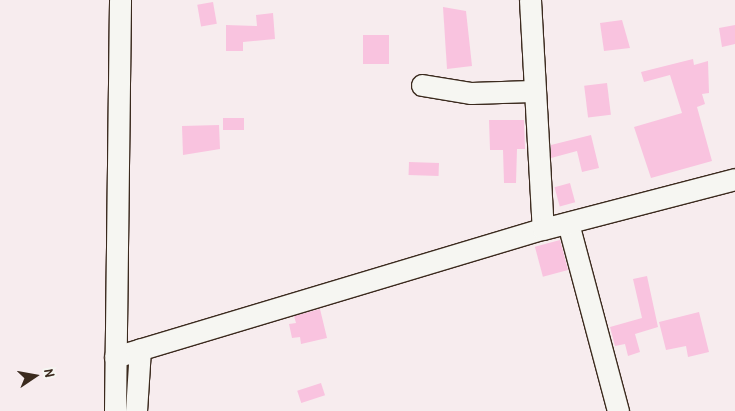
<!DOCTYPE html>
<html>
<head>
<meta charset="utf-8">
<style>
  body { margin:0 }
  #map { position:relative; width:735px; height:411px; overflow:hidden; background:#f7ecee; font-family:"Patrick Hand",sans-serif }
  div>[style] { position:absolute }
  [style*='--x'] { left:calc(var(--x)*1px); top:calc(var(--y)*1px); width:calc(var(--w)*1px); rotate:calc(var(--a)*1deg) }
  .building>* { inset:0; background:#f9c3df; transform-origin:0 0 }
  .roads { filter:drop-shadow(1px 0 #3b2a1e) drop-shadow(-1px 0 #3b2a1e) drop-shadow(0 1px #3b2a1e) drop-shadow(0 -1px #3b2a1e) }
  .minor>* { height:21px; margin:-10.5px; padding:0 10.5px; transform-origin:10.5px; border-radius:10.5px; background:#f6f6f2 }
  span { translate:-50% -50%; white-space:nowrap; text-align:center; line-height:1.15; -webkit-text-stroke:4.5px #f6f6f2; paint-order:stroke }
  .north { position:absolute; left:10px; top:351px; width:50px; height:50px; -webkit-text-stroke:4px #f6f6f2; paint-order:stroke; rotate:78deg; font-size:14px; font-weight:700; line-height:20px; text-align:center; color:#3b2a1e }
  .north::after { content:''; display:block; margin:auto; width:18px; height:22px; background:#3b2a1e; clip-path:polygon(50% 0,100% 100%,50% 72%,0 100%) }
</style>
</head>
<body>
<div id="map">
  <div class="building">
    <div style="left:213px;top:2px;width:22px;height:16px;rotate:80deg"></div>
    <div style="clip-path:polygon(443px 7px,466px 11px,472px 66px,447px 69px)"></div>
    <div style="clip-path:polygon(273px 13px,275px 39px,243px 42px,243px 51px,226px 51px,226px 25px,257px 26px,256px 15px)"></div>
    <div style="clip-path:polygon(622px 20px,630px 48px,604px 51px,600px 23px)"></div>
    <div style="clip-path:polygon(735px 25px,735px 44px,722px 47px,719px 28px)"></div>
    <div style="left:389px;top:35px;width:29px;height:26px;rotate:90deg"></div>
    <div style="clip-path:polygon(693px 59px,694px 65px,708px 61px,709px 93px,702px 94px,705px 104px,697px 107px,712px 161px,651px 178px,634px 127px,682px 113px,670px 75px,644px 82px,641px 72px)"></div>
    <div style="left:607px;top:83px;width:32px;height:23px;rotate:83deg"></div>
    <div style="left:223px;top:118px;width:21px;height:12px"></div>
    <div style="clip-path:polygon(489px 120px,524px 120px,525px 149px,517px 149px,516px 183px,504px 183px,503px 150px,490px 150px)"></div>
    <div style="clip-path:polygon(219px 125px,220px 149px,183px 155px,182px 126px)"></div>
    <div style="clip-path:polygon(591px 135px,599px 168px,582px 172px,577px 151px,551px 158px,551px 145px)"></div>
    <div style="left:409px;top:162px;width:30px;height:13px;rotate:2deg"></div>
    <div style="left:570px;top:183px;width:20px;height:16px;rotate:75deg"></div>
    <div style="left:560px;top:240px;width:31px;height:26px;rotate:75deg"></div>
    <div style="clip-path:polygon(647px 276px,658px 327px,635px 334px,640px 352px,628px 356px,625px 344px,615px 346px,610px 327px,642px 318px,633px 279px)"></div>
    <div style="clip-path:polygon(320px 309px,327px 338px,301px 344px,300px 337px,292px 338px,289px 324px,296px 323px,294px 316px)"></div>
    <div style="clip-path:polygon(699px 312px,709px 352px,688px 357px,686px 346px,666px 350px,659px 322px)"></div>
    <div style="left:321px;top:383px;width:13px;height:25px;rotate:72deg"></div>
  </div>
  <div class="roads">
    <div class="minor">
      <div style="--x:530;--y:0;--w:229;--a:86.8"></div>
      <div style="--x:422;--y:85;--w:50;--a:9.3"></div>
      <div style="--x:471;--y:93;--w:61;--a:-1.9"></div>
      <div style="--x:568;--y:223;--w:195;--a:75.1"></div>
      <div style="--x:115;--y:357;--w:447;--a:-16.7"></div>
      <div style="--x:543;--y:229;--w:198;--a:-14.6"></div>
      <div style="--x:115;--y:411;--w:411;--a:-89.3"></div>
      <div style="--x:136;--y:411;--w:62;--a:-86.3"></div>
    </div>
  </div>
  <div class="north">N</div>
</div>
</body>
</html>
